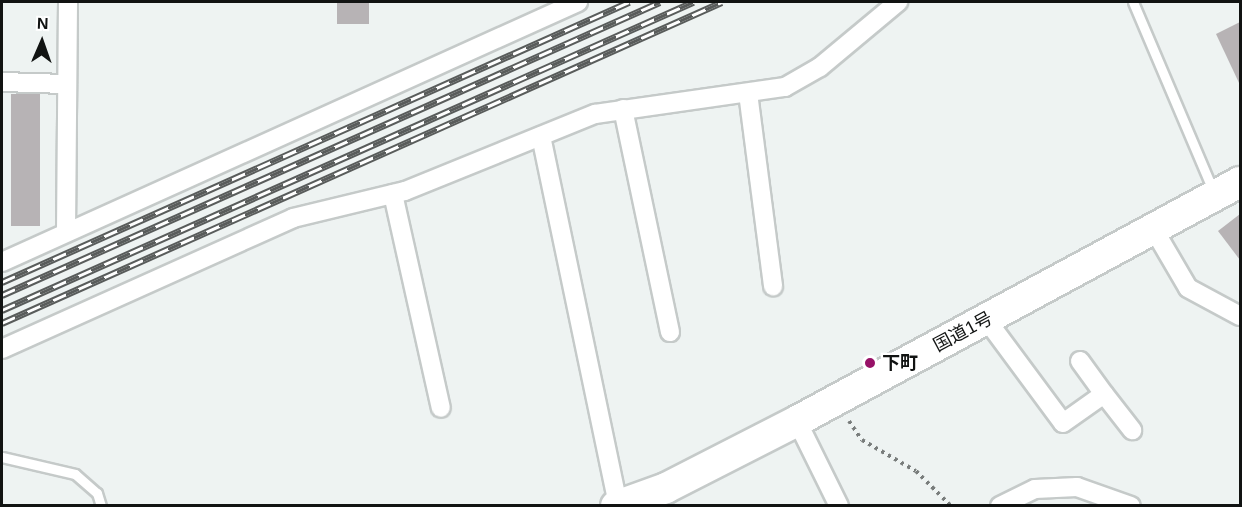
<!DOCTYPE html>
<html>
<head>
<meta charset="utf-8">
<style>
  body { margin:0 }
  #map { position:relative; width:1242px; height:507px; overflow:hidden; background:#eef3f2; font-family:Arial,"Noto Sans JP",sans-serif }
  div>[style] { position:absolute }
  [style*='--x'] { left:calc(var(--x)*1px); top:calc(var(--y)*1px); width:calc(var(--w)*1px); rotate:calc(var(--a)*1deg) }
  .building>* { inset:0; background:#b7b3b5; transform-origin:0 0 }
  .path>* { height:4px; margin-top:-2px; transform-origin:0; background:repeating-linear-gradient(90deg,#797d7c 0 3px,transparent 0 7.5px) }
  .roads { filter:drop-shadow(2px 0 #c5cac9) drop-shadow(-2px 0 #c5cac9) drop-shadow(0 2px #c5cac9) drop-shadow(0 -2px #c5cac9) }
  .service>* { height:9px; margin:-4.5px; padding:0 4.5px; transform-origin:4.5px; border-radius:4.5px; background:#fff }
  .minor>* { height:18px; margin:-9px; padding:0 9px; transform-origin:9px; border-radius:9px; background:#fff }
  .trunk>* { height:30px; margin:-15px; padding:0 15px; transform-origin:15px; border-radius:15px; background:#fff }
  .rail>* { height:7px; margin-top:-3.5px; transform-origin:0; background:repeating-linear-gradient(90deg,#fff 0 14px,#595c5b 0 28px); box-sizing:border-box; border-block:2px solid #595c5b }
  .dots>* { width:16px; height:16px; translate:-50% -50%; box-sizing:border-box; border:3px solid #fff; border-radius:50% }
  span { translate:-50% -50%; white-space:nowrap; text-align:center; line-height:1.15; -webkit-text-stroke:4.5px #fff; paint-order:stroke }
  .street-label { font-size:18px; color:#111312 }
  .poi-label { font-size:18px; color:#111312; font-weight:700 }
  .left { translate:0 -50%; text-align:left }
  .frame { position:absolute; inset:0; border:3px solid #111312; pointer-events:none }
  .north { position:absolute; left:12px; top:12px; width:60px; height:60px; -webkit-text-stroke:4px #fff; paint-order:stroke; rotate:2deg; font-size:16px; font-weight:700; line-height:24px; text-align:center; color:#111312 }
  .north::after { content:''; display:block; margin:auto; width:21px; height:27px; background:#111312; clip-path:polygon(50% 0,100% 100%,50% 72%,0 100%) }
</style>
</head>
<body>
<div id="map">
  <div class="building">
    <div style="left:337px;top:2px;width:32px;height:22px"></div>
    <div style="clip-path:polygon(1240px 22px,1240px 85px,1216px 34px)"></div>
    <div style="left:11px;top:94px;width:29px;height:132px"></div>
    <div style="clip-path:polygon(1240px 214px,1240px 260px,1218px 231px)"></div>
  </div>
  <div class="path">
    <div style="--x:849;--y:421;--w:23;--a:56"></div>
    <div style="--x:862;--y:440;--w:62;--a:29.9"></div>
    <div style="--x:916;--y:471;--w:49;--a:45"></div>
  </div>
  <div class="roads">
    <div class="service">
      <div style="--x:1133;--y:2;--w:207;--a:67"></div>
      <div style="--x:2;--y:457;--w:75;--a:13.1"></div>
      <div style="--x:75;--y:474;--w:29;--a:41"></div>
      <div style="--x:97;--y:493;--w:14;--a:73"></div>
    </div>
    <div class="minor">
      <div style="--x:2;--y:82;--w:65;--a:1.8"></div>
      <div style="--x:748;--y:93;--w:195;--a:82.6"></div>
      <div style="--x:623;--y:109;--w:228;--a:78.1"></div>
      <div style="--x:541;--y:136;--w:377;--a:78.2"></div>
      <div style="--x:393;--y:194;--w:219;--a:77.4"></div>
      <div style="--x:1153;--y:228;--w:69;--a:59.7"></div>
      <div style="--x:1188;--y:288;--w:59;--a:28.3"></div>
      <div style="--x:66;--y:232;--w:230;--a:-89.5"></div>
      <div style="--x:2;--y:262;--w:632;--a:-24.29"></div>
      <div style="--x:986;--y:319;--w:129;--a:53.5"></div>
      <div style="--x:1063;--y:423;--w:50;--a:-35.3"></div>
      <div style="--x:1104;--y:394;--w:46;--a:52.1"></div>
      <div style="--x:2;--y:349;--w:319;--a:-24.2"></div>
      <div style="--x:293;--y:218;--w:115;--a:-13.6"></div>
      <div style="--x:405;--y:191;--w:205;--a:-22.1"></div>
      <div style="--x:595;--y:114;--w:192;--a:-8.1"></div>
      <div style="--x:785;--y:87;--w:40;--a:-29.7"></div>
      <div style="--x:820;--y:67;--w:102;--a:-39.8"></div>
      <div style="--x:1080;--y:361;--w:41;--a:54"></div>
      <div style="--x:797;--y:421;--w:95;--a:63.7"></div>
      <div style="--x:1000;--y:506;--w:39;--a:-26"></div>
      <div style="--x:1035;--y:489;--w:42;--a:-2.7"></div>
      <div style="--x:1077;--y:487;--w:57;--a:19.4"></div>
    </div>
    <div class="trunk">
      <div style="--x:616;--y:506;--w:53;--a:-19.8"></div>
      <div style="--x:666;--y:488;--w:147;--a:-27.1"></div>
      <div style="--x:797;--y:421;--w:503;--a:-28.35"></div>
    </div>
  </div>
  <div class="rail">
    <div style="--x:2;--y:282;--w:687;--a:-24.06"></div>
    <div style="--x:2;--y:295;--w:720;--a:-24"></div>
    <div style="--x:2;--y:310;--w:757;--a:-24.02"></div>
    <div style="--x:2;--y:323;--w:788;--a:-24.03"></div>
  </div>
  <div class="dots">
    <div style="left:870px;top:363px;background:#971167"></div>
  </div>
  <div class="street-label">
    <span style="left:963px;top:332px;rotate:-28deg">国道1号</span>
  </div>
  <div class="poi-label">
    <span class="left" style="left:882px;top:363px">下町</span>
  </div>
  <div class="frame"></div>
  <div class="north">N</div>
</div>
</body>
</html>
